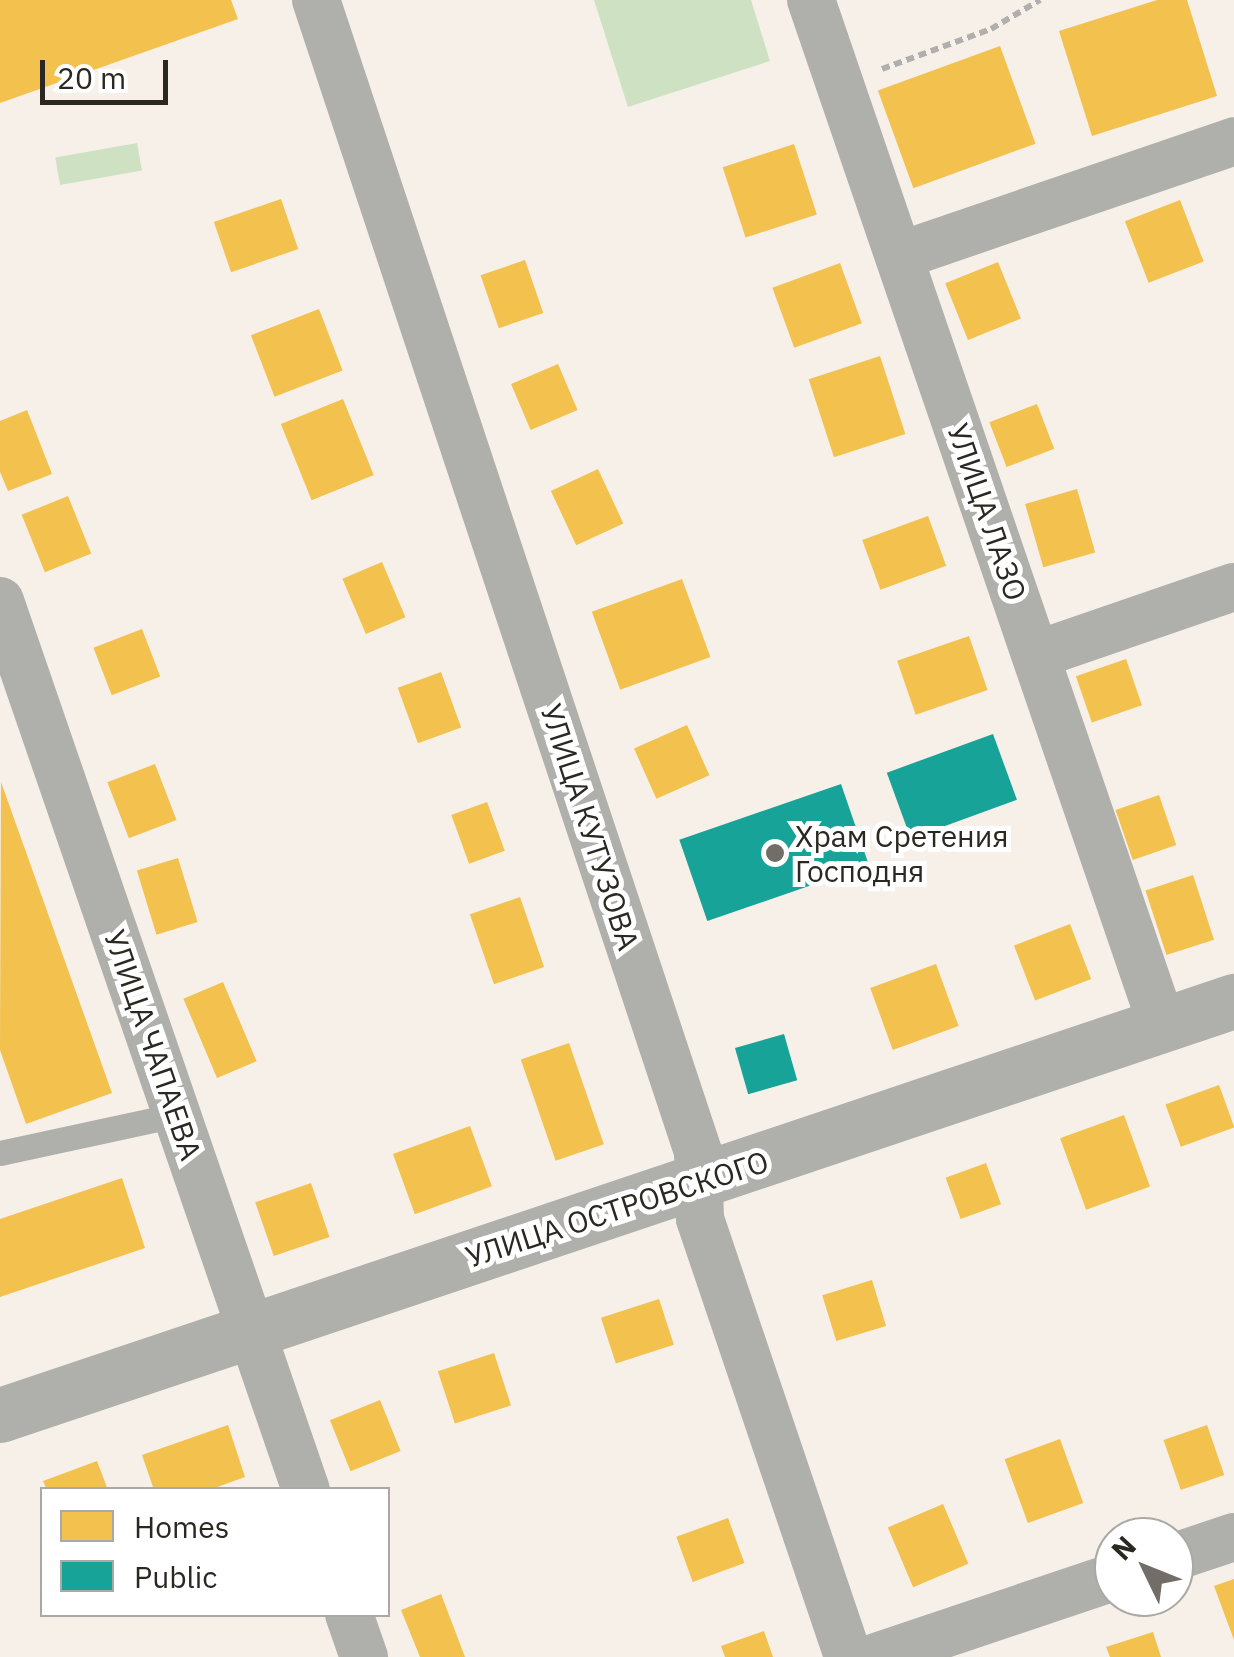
<!DOCTYPE html>
<html>
<head>
<meta charset="utf-8">
<style>
  body { margin:0 }
  #map { position:relative; width:1234px; height:1657px; overflow:hidden; background:#f7f0e8; font-family:"IBM Plex Sans",sans-serif }
  div>[style] { position:absolute }
  [style*='--x'] { left:calc(var(--x)*1px); top:calc(var(--y)*1px); width:calc(var(--w)*1px); rotate:calc(var(--a)*1deg) }
  .green>* { inset:0; background:#cee1c3; transform-origin:0 0 }
  .homes>* { inset:0; background:#f2c14e; transform-origin:0 0 }
  .public>* { inset:0; background:#17a398; transform-origin:0 0 }
  .path>* { height:6px; margin-top:-3px; transform-origin:0; background:repeating-linear-gradient(90deg,#b1afad 0 8px,transparent 0 13px) }
  .service>* { height:25px; margin:-12.5px; padding:0 12.5px; transform-origin:12.5px; border-radius:12.5px; background:#afafac }
  .minor>* { height:48px; margin:-24px; padding:0 24px; transform-origin:24px; border-radius:24px; background:#afafac }
  .tertiary>* { height:55px; margin:-27.5px; padding:0 27.5px; transform-origin:27.5px; border-radius:27.5px; background:#afafac }
  .dots>* { width:28px; height:28px; translate:-50% -50%; box-sizing:border-box; border:5px solid #fff; border-radius:50% }
  span { translate:-50% -50%; white-space:nowrap; text-align:center; line-height:1.15; -webkit-text-stroke:10px #fff; paint-order:stroke }
  .street-label { font-size:30px; color:#2b2721 }
  .poi-label { font-size:30px; color:#2b2721 }
  .left { translate:0 -50%; text-align:left }
  .legend { position:absolute; left:40px; top:1487px; width:350px; height:130px; box-sizing:border-box; background:#fff; border:2px solid #aaa9a6; margin:0; padding:12px 18px; list-style:none; font-size:30px; color:#2b2721 }
  .legend li { display:flex; align-items:center; gap:20px; height:50px }
  .legend b { width:50px; border:2px solid #aaa9a6 }
  .north { position:absolute; left:1094px; top:1517px; width:100px; height:100px; box-sizing:border-box; background:#fff; border:2px solid #aaa9a6; border-radius:50%; rotate:313deg; font-size:28px; font-weight:700; line-height:40px; text-align:center; color:#2b2721 }
  .north::after { content:''; display:block; margin:auto; width:35px; height:45px; background:#726d67; clip-path:polygon(50% 0,100% 100%,50% 72%,0 100%) }
  .scale { position:absolute; left:40px; top:60px; width:128px; height:45px; box-sizing:border-box; border:5px solid #2b2721; border-top:0; padding-left:12px; font-size:30px; line-height:35px; white-space:nowrap; color:#2b2721; -webkit-text-stroke:8px #fff; paint-order:stroke }
</style>
</head>
<body>
<div id="map">
  <div class="green">
    <div style="clip-path:polygon(594px 0,751px 0,770px 61px,628px 107px)"></div>
    <div style="left:137px;top:143px;width:28px;height:83px;rotate:80deg"></div>
  </div>
  <div class="homes">
    <div style="clip-path:polygon(0 0,231px 0,238px 19px,0 103px)"></div>
    <div style="clip-path:polygon(1157px 0,1187px 0,1217px 96px,1092px 136px,1059px 31px)"></div>
    <div style="left:1000px;top:46px;width:104px;height:130px;rotate:70deg"></div>
    <div style="left:794px;top:144px;width:74px;height:75px;rotate:72deg"></div>
    <div style="left:281px;top:199px;width:53px;height:71px;rotate:71deg"></div>
    <div style="left:1180px;top:200px;width:66px;height:59px;rotate:69deg"></div>
    <div style="left:525px;top:260px;width:56px;height:47px;rotate:71deg"></div>
    <div style="left:998px;top:262px;width:61px;height:57px;rotate:68deg"></div>
    <div style="left:840px;top:263px;width:64px;height:72px;rotate:70deg"></div>
    <div style="left:319px;top:309px;width:66px;height:73px;rotate:69deg"></div>
    <div style="left:880px;top:356px;width:82px;height:75px;rotate:72deg"></div>
    <div style="left:558px;top:364px;width:50px;height:51px;rotate:67deg"></div>
    <div style="left:343px;top:399px;width:82px;height:67px;rotate:68deg"></div>
    <div style="left:1037px;top:404px;width:48px;height:51px;rotate:69deg"></div>
    <div style="clip-path:polygon(27px 410px,52px 474px,8px 491px,0 472px,0 421px)"></div>
    <div style="left:598px;top:469px;width:60px;height:52px;rotate:65deg"></div>
    <div style="left:1077px;top:489px;width:66px;height:54px;rotate:74deg"></div>
    <div style="left:68px;top:496px;width:62px;height:50px;rotate:68deg"></div>
    <div style="left:928px;top:516px;width:53px;height:70px;rotate:70deg"></div>
    <div style="left:382px;top:562px;width:60px;height:43px;rotate:67deg"></div>
    <div style="left:682px;top:579px;width:83px;height:96px;rotate:70deg"></div>
    <div style="left:142px;top:629px;width:51px;height:52px;rotate:69deg"></div>
    <div style="left:969px;top:636px;width:57px;height:76px;rotate:71deg"></div>
    <div style="left:1126px;top:659px;width:49px;height:53px;rotate:71deg"></div>
    <div style="left:441px;top:672px;width:59px;height:46px;rotate:70deg"></div>
    <div style="left:687px;top:725px;width:55px;height:58px;rotate:66deg"></div>
    <div style="left:155px;top:764px;width:60px;height:51px;rotate:69deg"></div>
    <div style="clip-path:polygon(1px 782px,112px 1093px,26px 1124px,0 1050px)"></div>
    <div style="left:1159px;top:795px;width:53px;height:46px;rotate:71deg"></div>
    <div style="left:487px;top:802px;width:52px;height:38px;rotate:70deg"></div>
    <div style="left:178px;top:858px;width:67px;height:43px;rotate:73deg"></div>
    <div style="left:1193px;top:875px;width:68px;height:50px;rotate:72deg"></div>
    <div style="left:520px;top:897px;width:74px;height:53px;rotate:71deg"></div>
    <div style="left:1070px;top:924px;width:59px;height:60px;rotate:69deg"></div>
    <div style="left:936px;top:964px;width:66px;height:70px;rotate:70deg"></div>
    <div style="left:223px;top:982px;width:86px;height:43px;rotate:67deg"></div>
    <div style="left:569px;top:1043px;width:107px;height:51px;rotate:71deg"></div>
    <div style="left:1219px;top:1085px;width:45px;height:57px;rotate:70deg"></div>
    <div style="left:1124px;top:1115px;width:76px;height:68px;rotate:70deg"></div>
    <div style="left:470px;top:1126px;width:64px;height:82px;rotate:70deg"></div>
    <div style="left:986px;top:1163px;width:44px;height:43px;rotate:70deg"></div>
    <div style="clip-path:polygon(122px 1178px,145px 1248px,0 1297px,0 1219px)"></div>
    <div style="left:311px;top:1183px;width:57px;height:59px;rotate:71deg"></div>
    <div style="left:872px;top:1280px;width:48px;height:52px;rotate:73deg"></div>
    <div style="left:659px;top:1299px;width:48px;height:61px;rotate:72deg"></div>
    <div style="left:494px;top:1353px;width:55px;height:59px;rotate:72deg"></div>
    <div style="left:380px;top:1400px;width:55px;height:54px;rotate:68deg"></div>
    <div style="clip-path:polygon(228px 1425px,245px 1477px,209px 1490px,154px 1490px,142px 1455px)"></div>
    <div style="left:1207px;top:1425px;width:53px;height:46px;rotate:71deg"></div>
    <div style="left:1060px;top:1439px;width:68px;height:59px;rotate:70deg"></div>
    <div style="clip-path:polygon(97px 1461px,108px 1490px,47px 1490px,43px 1481px)"></div>
    <div style="left:943px;top:1504px;width:65px;height:60px;rotate:67deg"></div>
    <div style="left:728px;top:1518px;width:48px;height:55px;rotate:70deg"></div>
    <div style="clip-path:polygon(1234px 1579px,1234px 1640px,1214px 1586px)"></div>
    <div style="clip-path:polygon(441px 1594px,465px 1657px,420px 1657px,401px 1610px)"></div>
    <div style="clip-path:polygon(764px 1631px,773px 1657px,725px 1657px,721px 1646px)"></div>
    <div style="clip-path:polygon(1153px 1632px,1161px 1657px,1110px 1657px,1106px 1647px)"></div>
  </div>
  <div class="public">
    <div style="left:993px;top:734px;width:70px;height:113px;rotate:70deg"></div>
    <div style="left:841px;top:784px;width:86px;height:171px;rotate:71deg"></div>
    <div style="left:784px;top:1034px;width:48px;height:51px;rotate:74deg"></div>
  </div>
  <div class="path">
    <div style="--x:882;--y:69;--w:116;--a:-20.2"></div>
    <div style="--x:991;--y:29;--w:57;--a:-30.6"></div>
  </div>
  <div class="service">
    <div style="--x:0;--y:1153;--w:180;--a:-12.2"></div>
  </div>
  <div class="minor">
    <div style="--x:316;--y:0;--w:1214;--a:71.65"></div>
    <div style="--x:698;--y:1152;--w:67;--a:88.3"></div>
    <div style="--x:700;--y:1219;--w:462;--a:71.3"></div>
    <div style="--x:811;--y:0;--w:1083;--a:71.1"></div>
    <div style="--x:899;--y:256;--w:354;--a:-18.9"></div>
    <div style="--x:0;--y:601;--w:940;--a:71.01"></div>
    <div style="--x:1036;--y:655;--w:209;--a:-19"></div>
    <div style="--x:1174;--y:1557;--w:63;--a:-18.4"></div>
    <div style="--x:349;--y:1614;--w:46;--a:70.8"></div>
    <div style="--x:876;--y:1657;--w:251;--a:-18.6"></div>
  </div>
  <div class="tertiary">
    <div style="--x:0;--y:1415;--w:1302;--a:-18.55"></div>
  </div>
  <div class="dots">
    <div style="left:775px;top:853px;background:#726d67"></div>
  </div>
  <div class="street-label">
    <span style="left:987px;top:512px;rotate:71deg">УЛИЦА ЛАЗО</span>
    <span style="left:590px;top:827px;rotate:72deg">УЛИЦА КУТУЗОВА</span>
    <span style="left:153px;top:1045px;rotate:71deg">УЛИЦА ЧАПАЕВА</span>
    <span style="left:617px;top:1209px;rotate:-18deg">УЛИЦА ОСТРОВСКОГО</span>
  </div>
  <div class="poi-label">
    <span class="left" style="left:795px;top:853px">Храм Сретения<br>Господня</span>
  </div>
  <ul class="legend">
  <li><b style="height:28px;background:#f2c14e"></b>Homes</li>
  <li><b style="height:28px;background:#17a398"></b>Public</li>
  </ul>
  <div class="north">N</div>
  <div class="scale">20 m</div>
</div>
</body>
</html>
